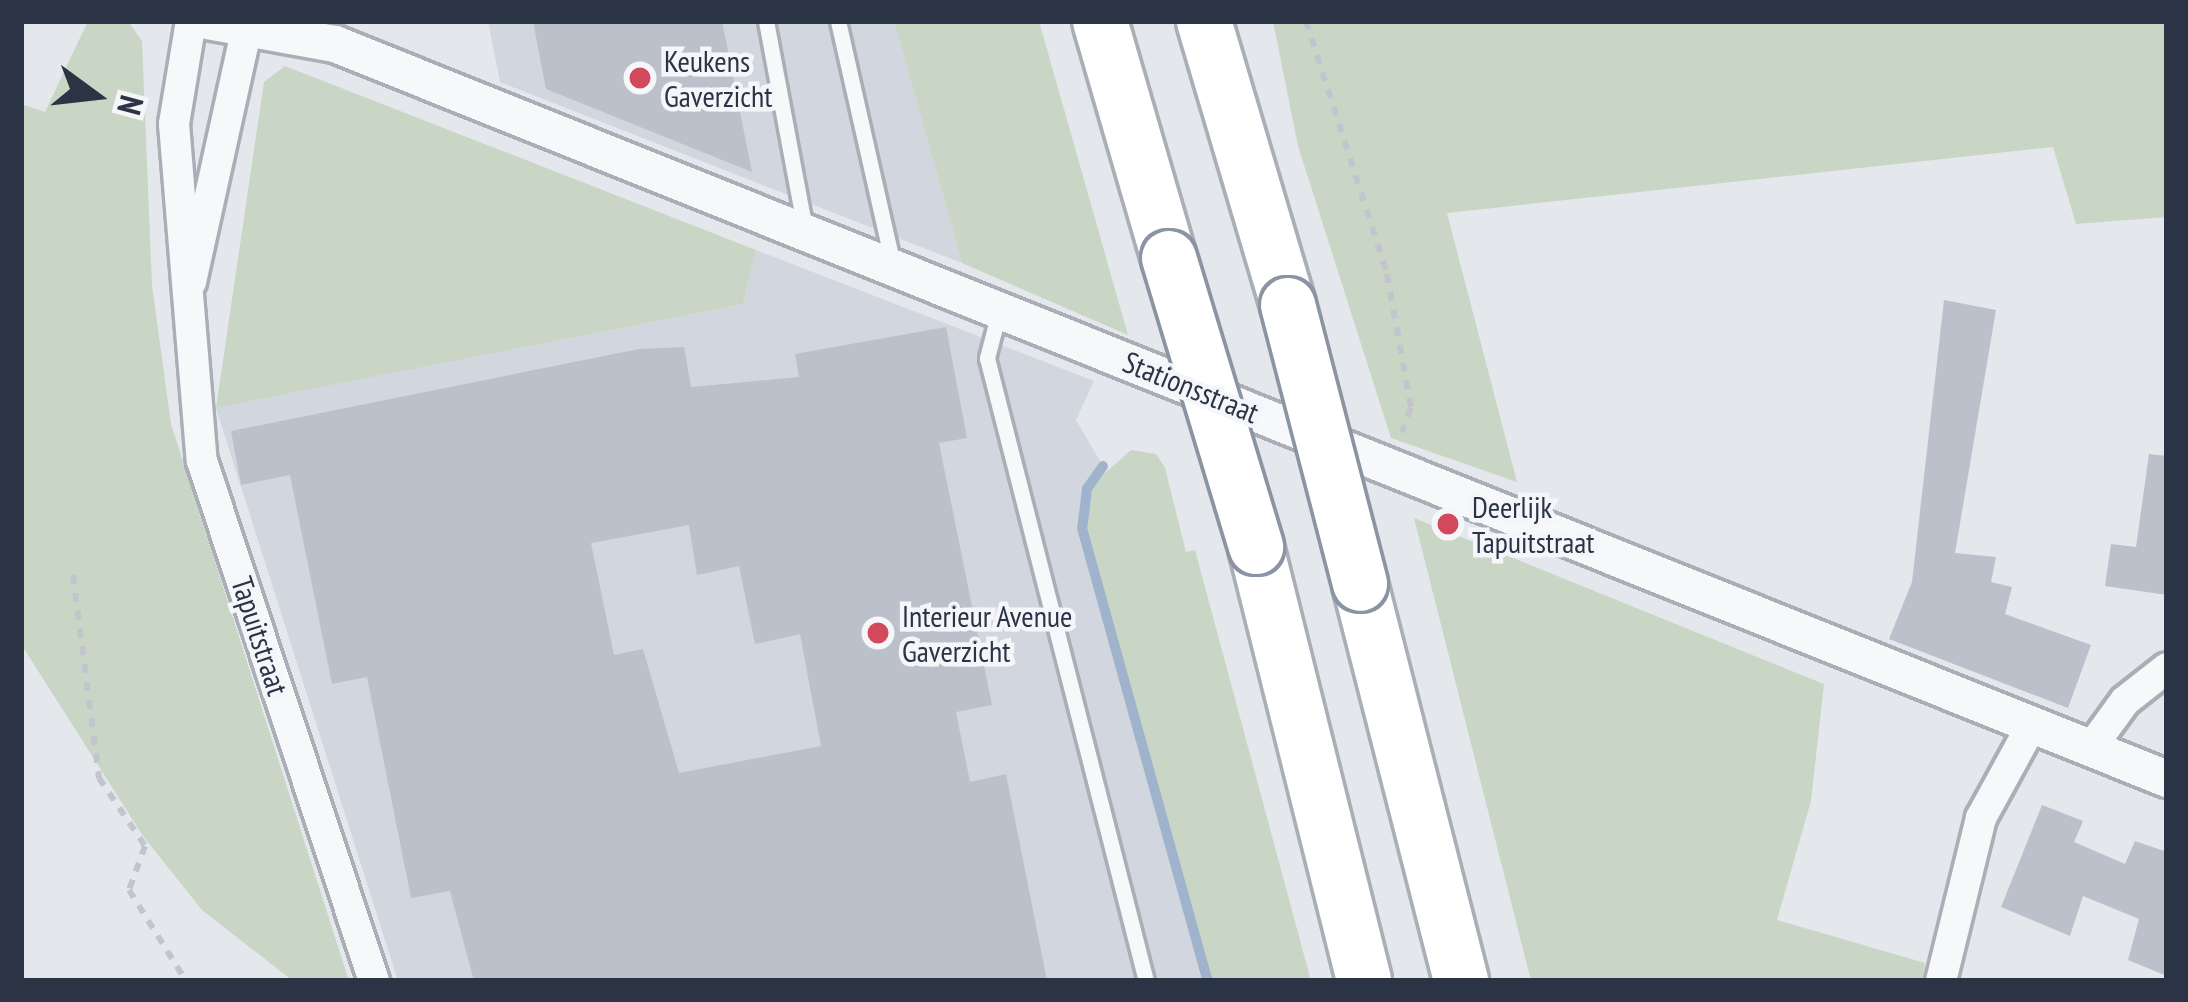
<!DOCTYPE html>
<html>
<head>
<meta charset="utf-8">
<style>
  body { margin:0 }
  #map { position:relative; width:2188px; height:1002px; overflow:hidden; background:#e4e7ec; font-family:"PT Sans Narrow",sans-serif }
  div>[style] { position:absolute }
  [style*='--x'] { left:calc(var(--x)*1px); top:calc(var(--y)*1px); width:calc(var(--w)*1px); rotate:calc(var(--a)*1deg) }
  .built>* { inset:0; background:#d2d6de }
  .green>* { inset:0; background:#c9d6c5 }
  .stream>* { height:10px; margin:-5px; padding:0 5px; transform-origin:5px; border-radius:5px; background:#9fb4cc }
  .building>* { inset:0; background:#bbc0ca }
  .path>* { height:6px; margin-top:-3px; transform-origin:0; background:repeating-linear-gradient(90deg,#c2c5cb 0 9px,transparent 0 18px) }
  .roads { filter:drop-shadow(3px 0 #a9aeb7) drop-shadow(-3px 0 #a9aeb7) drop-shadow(0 3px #a9aeb7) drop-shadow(0 -3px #a9aeb7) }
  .service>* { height:15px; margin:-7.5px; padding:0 7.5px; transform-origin:7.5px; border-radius:7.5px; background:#f7f8fa }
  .minor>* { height:30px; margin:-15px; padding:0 15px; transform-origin:15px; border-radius:15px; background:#f7f8fa }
  .tertiary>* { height:36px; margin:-18px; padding:0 18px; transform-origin:18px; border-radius:18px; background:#f7f8fa }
  .motorway>* { height:54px; margin:-27px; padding:0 27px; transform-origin:27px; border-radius:27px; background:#fff }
  .bridges { filter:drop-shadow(3px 0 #8b94a3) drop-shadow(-3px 0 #8b94a3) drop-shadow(0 3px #8b94a3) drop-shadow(0 -3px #8b94a3) }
  .motorway-bridge>* { height:54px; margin:-27px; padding:0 27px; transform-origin:27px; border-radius:27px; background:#fff }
  .dots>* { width:33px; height:33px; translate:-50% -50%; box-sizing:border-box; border:6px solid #f4f6f9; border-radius:50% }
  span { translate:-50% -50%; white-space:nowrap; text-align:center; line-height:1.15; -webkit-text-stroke:9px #f4f6f9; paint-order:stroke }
  .poi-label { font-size:30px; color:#2b3445 }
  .left { translate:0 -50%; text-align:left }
  .street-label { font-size:30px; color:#2b3445 }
  .frame { position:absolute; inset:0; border:24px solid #2b3445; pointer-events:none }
  .north { position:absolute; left:36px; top:36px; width:120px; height:120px; -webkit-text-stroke:9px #f4f6f9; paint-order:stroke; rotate:105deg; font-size:33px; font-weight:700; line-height:48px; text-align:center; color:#2b3445 }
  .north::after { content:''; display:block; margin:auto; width:42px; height:54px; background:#2b3445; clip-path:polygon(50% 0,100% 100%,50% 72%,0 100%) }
</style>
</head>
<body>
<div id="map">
  <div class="built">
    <div style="clip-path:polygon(488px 21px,894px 21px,962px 263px,500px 82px)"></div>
    <div style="clip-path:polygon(756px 250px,1094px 381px,1076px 420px,1103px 466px,1087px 489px,1082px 528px,1208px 981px,398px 981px,216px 408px,743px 304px)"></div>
  </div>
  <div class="green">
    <div style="clip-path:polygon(88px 21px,128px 21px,142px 41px,152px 285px,171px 424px,349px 981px,293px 981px,202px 910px,143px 836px,21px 644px,21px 104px,45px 112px)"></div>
    <div style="clip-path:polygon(894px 21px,1039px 21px,1128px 335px,962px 263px)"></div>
    <div style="clip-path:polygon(1273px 21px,2167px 21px,2167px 217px,2076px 224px,2053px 147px,1447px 213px,1517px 482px,1391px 438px,1298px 146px)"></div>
    <div style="clip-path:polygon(285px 66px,756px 250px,743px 304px,216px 408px,264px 82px)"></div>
    <div style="clip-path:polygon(1131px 450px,1156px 454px,1165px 468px,1186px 552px,1195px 550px,1311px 981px,1208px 981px,1082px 528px,1087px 489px)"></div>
    <div style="clip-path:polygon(1414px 518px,1824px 684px,1811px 801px,1777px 920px,1925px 963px,1922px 981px,1531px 981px)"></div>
  </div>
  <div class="stream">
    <div style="--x:1103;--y:466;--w:28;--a:125"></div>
    <div style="--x:1087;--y:489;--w:39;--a:97"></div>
    <div style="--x:1082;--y:528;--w:470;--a:74.5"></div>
  </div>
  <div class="building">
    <div style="clip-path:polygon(533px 21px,722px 21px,752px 172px,546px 89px)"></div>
    <div style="clip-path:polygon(1944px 300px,1996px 310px,1955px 553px,1996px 557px,1991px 582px,2012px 587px,2005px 614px,2091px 645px,2068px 708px,1889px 639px,1912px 582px)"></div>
    <div style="clip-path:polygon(evenodd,946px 327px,967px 438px,939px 443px,992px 705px,956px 712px,970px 782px,1006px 774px,1047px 981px,474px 981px,450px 891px,411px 898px,367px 677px,332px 684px,290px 475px,241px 485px,231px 431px,639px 349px,684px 347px,691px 387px,799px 377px,795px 354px,946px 327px,689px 525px,697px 575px,739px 566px,755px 644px,800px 634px,821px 746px,679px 773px,643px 649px,614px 655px,591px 543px,689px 525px)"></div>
    <div style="clip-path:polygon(2149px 454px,2167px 456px,2167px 595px,2105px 586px,2111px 544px,2136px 547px)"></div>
    <div style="clip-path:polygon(2042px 805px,2083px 821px,2074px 842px,2125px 864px,2135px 841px,2167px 852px,2167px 976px,2128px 960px,2139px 919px,2083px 896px,2070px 936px,2001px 907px)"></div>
  </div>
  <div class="path">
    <div style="--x:1306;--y:21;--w:266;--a:72.2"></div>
    <div style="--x:1387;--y:274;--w:136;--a:79.8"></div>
    <div style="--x:1411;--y:408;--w:26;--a:111"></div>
    <div style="--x:73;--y:575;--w:205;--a:82.7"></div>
    <div style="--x:99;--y:778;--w:82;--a:55.9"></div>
    <div style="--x:145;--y:846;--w:47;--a:110"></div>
    <div style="--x:129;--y:890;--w:107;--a:57.9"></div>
  </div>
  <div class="roads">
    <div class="service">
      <div style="--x:766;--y:21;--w:213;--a:79.4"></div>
      <div style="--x:838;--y:21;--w:250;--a:77.3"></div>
      <div style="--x:999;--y:312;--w:48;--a:104.6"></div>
      <div style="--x:987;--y:358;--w:643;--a:75.68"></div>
    </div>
    <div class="minor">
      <div style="--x:191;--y:21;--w:104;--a:99.4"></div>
      <div style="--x:174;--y:124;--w:338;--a:85.3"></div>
      <div style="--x:202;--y:461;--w:548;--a:71.7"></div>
      <div style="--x:191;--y:282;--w:256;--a:-77.6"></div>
      <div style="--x:2090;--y:749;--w:59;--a:-53.9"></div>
      <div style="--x:2125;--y:701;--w:53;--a:-38.2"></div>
      <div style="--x:1941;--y:981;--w:168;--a:-76.2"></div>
      <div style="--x:1981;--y:818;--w:106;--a:-61.3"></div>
    </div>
    <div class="tertiary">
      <div style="--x:207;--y:21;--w:130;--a:10.2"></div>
      <div style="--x:335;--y:44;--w:1974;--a:21.86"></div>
    </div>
    <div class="motorway">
      <div style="--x:1100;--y:21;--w:247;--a:73.8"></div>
      <div style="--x:1204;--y:21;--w:296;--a:73.5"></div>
      <div style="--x:1256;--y:547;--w:447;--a:76"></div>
      <div style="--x:1360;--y:584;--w:410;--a:75.7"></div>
    </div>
  </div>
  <div class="bridges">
    <div class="motorway-bridge">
      <div style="--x:1169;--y:258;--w:302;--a:73.2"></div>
      <div style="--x:1288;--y:305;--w:288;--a:75.5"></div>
    </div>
  </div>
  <div class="dots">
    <div style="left:640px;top:78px;background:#d1495b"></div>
    <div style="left:1448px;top:524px;background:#d1495b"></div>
    <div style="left:878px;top:633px;background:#d1495b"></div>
  </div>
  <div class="poi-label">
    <span class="left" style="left:664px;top:78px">Keukens<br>Gaverzicht</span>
    <span class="left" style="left:1472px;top:524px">Deerlijk<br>Tapuitstraat</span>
    <span class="left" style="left:902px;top:633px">Interieur Avenue<br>Gaverzicht</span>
  </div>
  <div class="street-label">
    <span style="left:1191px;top:387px;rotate:22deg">Stationsstraat</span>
    <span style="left:260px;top:636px;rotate:72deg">Tapuitstraat</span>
  </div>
  <div class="frame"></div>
  <div class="north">N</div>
</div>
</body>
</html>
